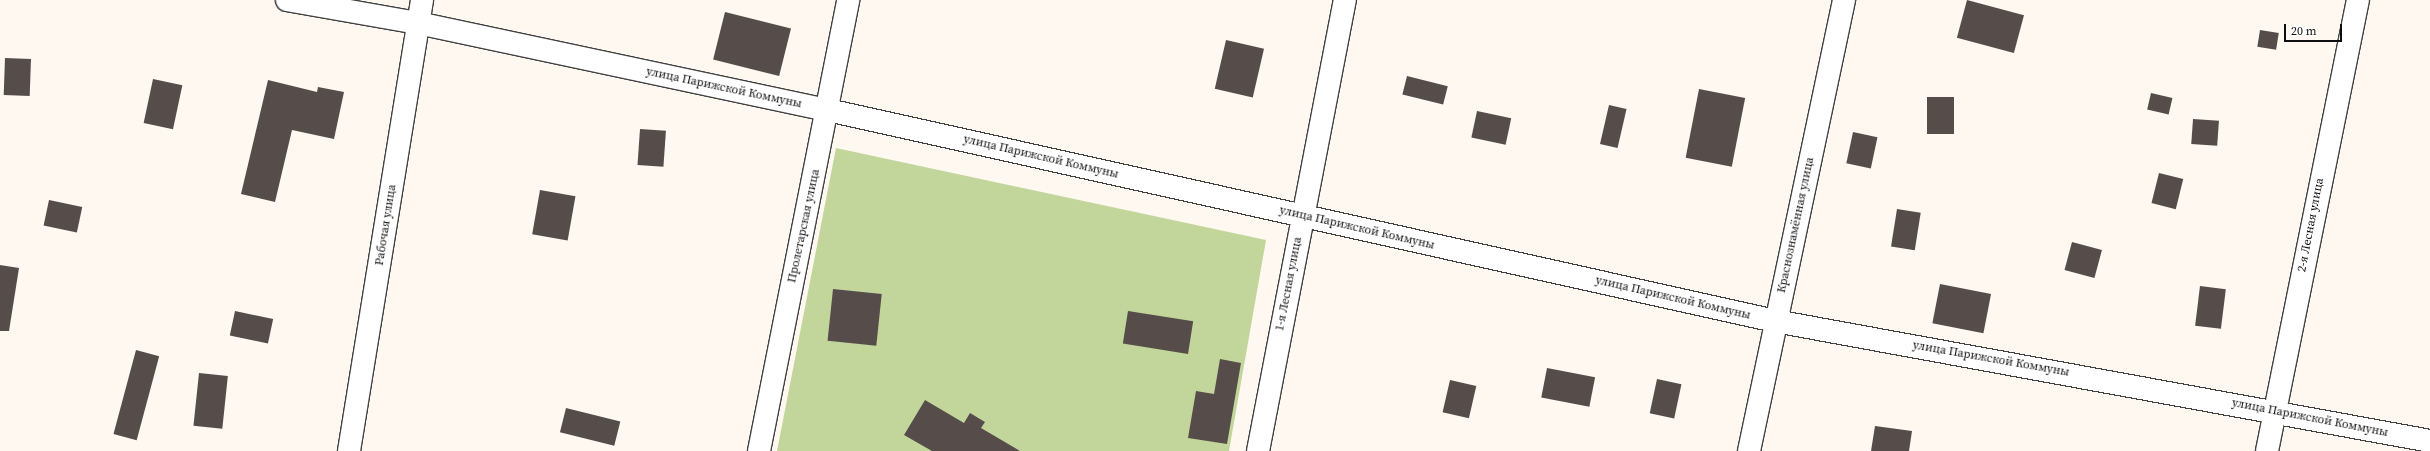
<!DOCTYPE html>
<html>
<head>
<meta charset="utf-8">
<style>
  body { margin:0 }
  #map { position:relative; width:2430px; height:451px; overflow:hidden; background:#fef8f0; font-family:"Source Serif 4",serif }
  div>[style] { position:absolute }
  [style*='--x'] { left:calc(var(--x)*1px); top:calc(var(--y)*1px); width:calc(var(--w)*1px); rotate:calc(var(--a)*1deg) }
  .forest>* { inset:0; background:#c2d69c }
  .building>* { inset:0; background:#564d4b; transform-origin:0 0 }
  .roads { filter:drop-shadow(1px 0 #414141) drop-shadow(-1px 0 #414141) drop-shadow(0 1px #414141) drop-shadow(0 -1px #414141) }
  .street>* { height:22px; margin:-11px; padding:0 11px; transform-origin:11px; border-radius:11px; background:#fff }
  span { translate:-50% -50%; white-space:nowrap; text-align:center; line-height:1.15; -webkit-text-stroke:4px #fff; paint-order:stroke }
  .street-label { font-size:12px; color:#0e0e0e }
  .scale { position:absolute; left:2284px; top:24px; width:58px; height:18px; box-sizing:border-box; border:2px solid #0e0e0e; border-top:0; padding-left:5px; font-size:12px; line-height:14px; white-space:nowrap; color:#0e0e0e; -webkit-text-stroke:3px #fff; paint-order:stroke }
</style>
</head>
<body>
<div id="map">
  <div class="forest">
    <div style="clip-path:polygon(836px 148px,1266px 240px,1229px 451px,777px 451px)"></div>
  </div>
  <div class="building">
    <div style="left:1967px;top:0;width:59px;height:39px;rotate:15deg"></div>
    <div style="left:725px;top:12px;width:68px;height:49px;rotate:14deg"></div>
    <div style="left:2260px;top:30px;width:19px;height:17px;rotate:9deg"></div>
    <div style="left:1226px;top:40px;width:39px;height:50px;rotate:13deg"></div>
    <div style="left:5px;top:58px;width:26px;height:37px;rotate:2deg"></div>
    <div style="left:1407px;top:76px;width:42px;height:19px;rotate:14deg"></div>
    <div style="left:153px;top:79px;width:30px;height:45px;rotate:12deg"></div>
    <div style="clip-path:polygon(268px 80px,317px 92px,318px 87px,344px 92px,334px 139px,292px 130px,275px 202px,241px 194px)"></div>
    <div style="left:1699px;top:89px;width:47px;height:70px;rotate:11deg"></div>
    <div style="left:2151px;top:93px;width:22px;height:17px;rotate:13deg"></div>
    <div style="left:1927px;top:97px;width:27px;height:37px"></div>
    <div style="left:1609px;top:105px;width:18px;height:40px;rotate:13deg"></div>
    <div style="left:1477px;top:111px;width:35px;height:27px;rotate:12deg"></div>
    <div style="left:2193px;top:119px;width:26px;height:25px;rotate:4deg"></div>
    <div style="left:640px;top:129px;width:26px;height:36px;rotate:4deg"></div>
    <div style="left:1853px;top:132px;width:25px;height:32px;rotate:12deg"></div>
    <div style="left:2159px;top:173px;width:25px;height:31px;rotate:14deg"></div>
    <div style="left:540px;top:190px;width:36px;height:45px;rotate:10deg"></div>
    <div style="left:49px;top:200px;width:34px;height:26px;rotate:12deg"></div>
    <div style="left:1897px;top:209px;width:24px;height:38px;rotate:9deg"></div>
    <div style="left:2072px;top:242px;width:31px;height:29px;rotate:15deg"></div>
    <div style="clip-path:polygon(0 265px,19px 268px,9px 331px,0 331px)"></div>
    <div style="left:1940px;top:284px;width:52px;height:40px;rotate:11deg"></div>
    <div style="left:2200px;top:286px;width:26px;height:40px;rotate:7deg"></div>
    <div style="left:833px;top:289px;width:49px;height:52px;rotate:6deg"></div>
    <div style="left:235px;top:311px;width:39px;height:25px;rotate:12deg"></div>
    <div style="left:1128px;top:311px;width:66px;height:33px;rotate:9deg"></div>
    <div style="left:136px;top:350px;width:24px;height:87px;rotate:15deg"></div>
    <div style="clip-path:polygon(1220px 359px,1241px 363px,1227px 444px,1188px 438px,1196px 391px,1214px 394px)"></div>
    <div style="left:1547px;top:368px;width:49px;height:30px;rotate:11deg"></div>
    <div style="left:199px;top:373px;width:29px;height:53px;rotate:6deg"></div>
    <div style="left:1657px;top:379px;width:25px;height:35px;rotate:12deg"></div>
    <div style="left:1450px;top:380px;width:27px;height:33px;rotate:13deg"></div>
    <div style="clip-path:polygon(925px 400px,964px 423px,970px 413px,985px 422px,981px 428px,1020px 451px,932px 451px,904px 435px)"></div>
    <div style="left:566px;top:408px;width:56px;height:25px;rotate:14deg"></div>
    <div style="clip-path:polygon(1875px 426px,1912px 431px,1909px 451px,1871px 451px)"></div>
  </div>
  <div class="roads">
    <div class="street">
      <div style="--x:287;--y:0;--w:133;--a:10"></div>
      <div style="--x:418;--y:23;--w:419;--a:12"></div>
      <div style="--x:828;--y:110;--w:970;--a:12.56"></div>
      <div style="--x:1775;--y:321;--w:666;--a:10.38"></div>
      <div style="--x:349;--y:451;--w:457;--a:-80.8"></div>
      <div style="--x:759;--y:451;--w:460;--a:-78.8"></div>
      <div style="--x:1258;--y:451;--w:459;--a:-79.1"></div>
      <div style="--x:1749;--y:451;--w:461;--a:-78.1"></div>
      <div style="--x:2267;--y:451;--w:460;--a:-78.6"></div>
    </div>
  </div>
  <div class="street-label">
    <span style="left:724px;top:88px;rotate:12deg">улица Парижской Коммуны</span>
    <span style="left:1041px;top:157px;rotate:13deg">улица Парижской Коммуны</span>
    <span style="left:386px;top:225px;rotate:-81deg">Рабочая улица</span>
    <span style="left:1796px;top:225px;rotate:-78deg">Краснознамённая улица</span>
    <span style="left:2311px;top:225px;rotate:-79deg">2-я Лесная улица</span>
    <span style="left:804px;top:226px;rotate:-78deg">Пролетарская улица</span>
    <span style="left:1357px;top:228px;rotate:13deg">улица Парижской Коммуны</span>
    <span style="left:1289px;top:284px;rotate:-79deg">1-я Лесная улица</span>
    <span style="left:1673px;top:298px;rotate:13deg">улица Парижской Коммуны</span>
    <span style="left:1991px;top:359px;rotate:10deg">улица Парижской Коммуны</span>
    <span style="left:2310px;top:418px;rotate:11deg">улица Парижской Коммуны</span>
  </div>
  <div class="scale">20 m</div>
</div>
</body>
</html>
